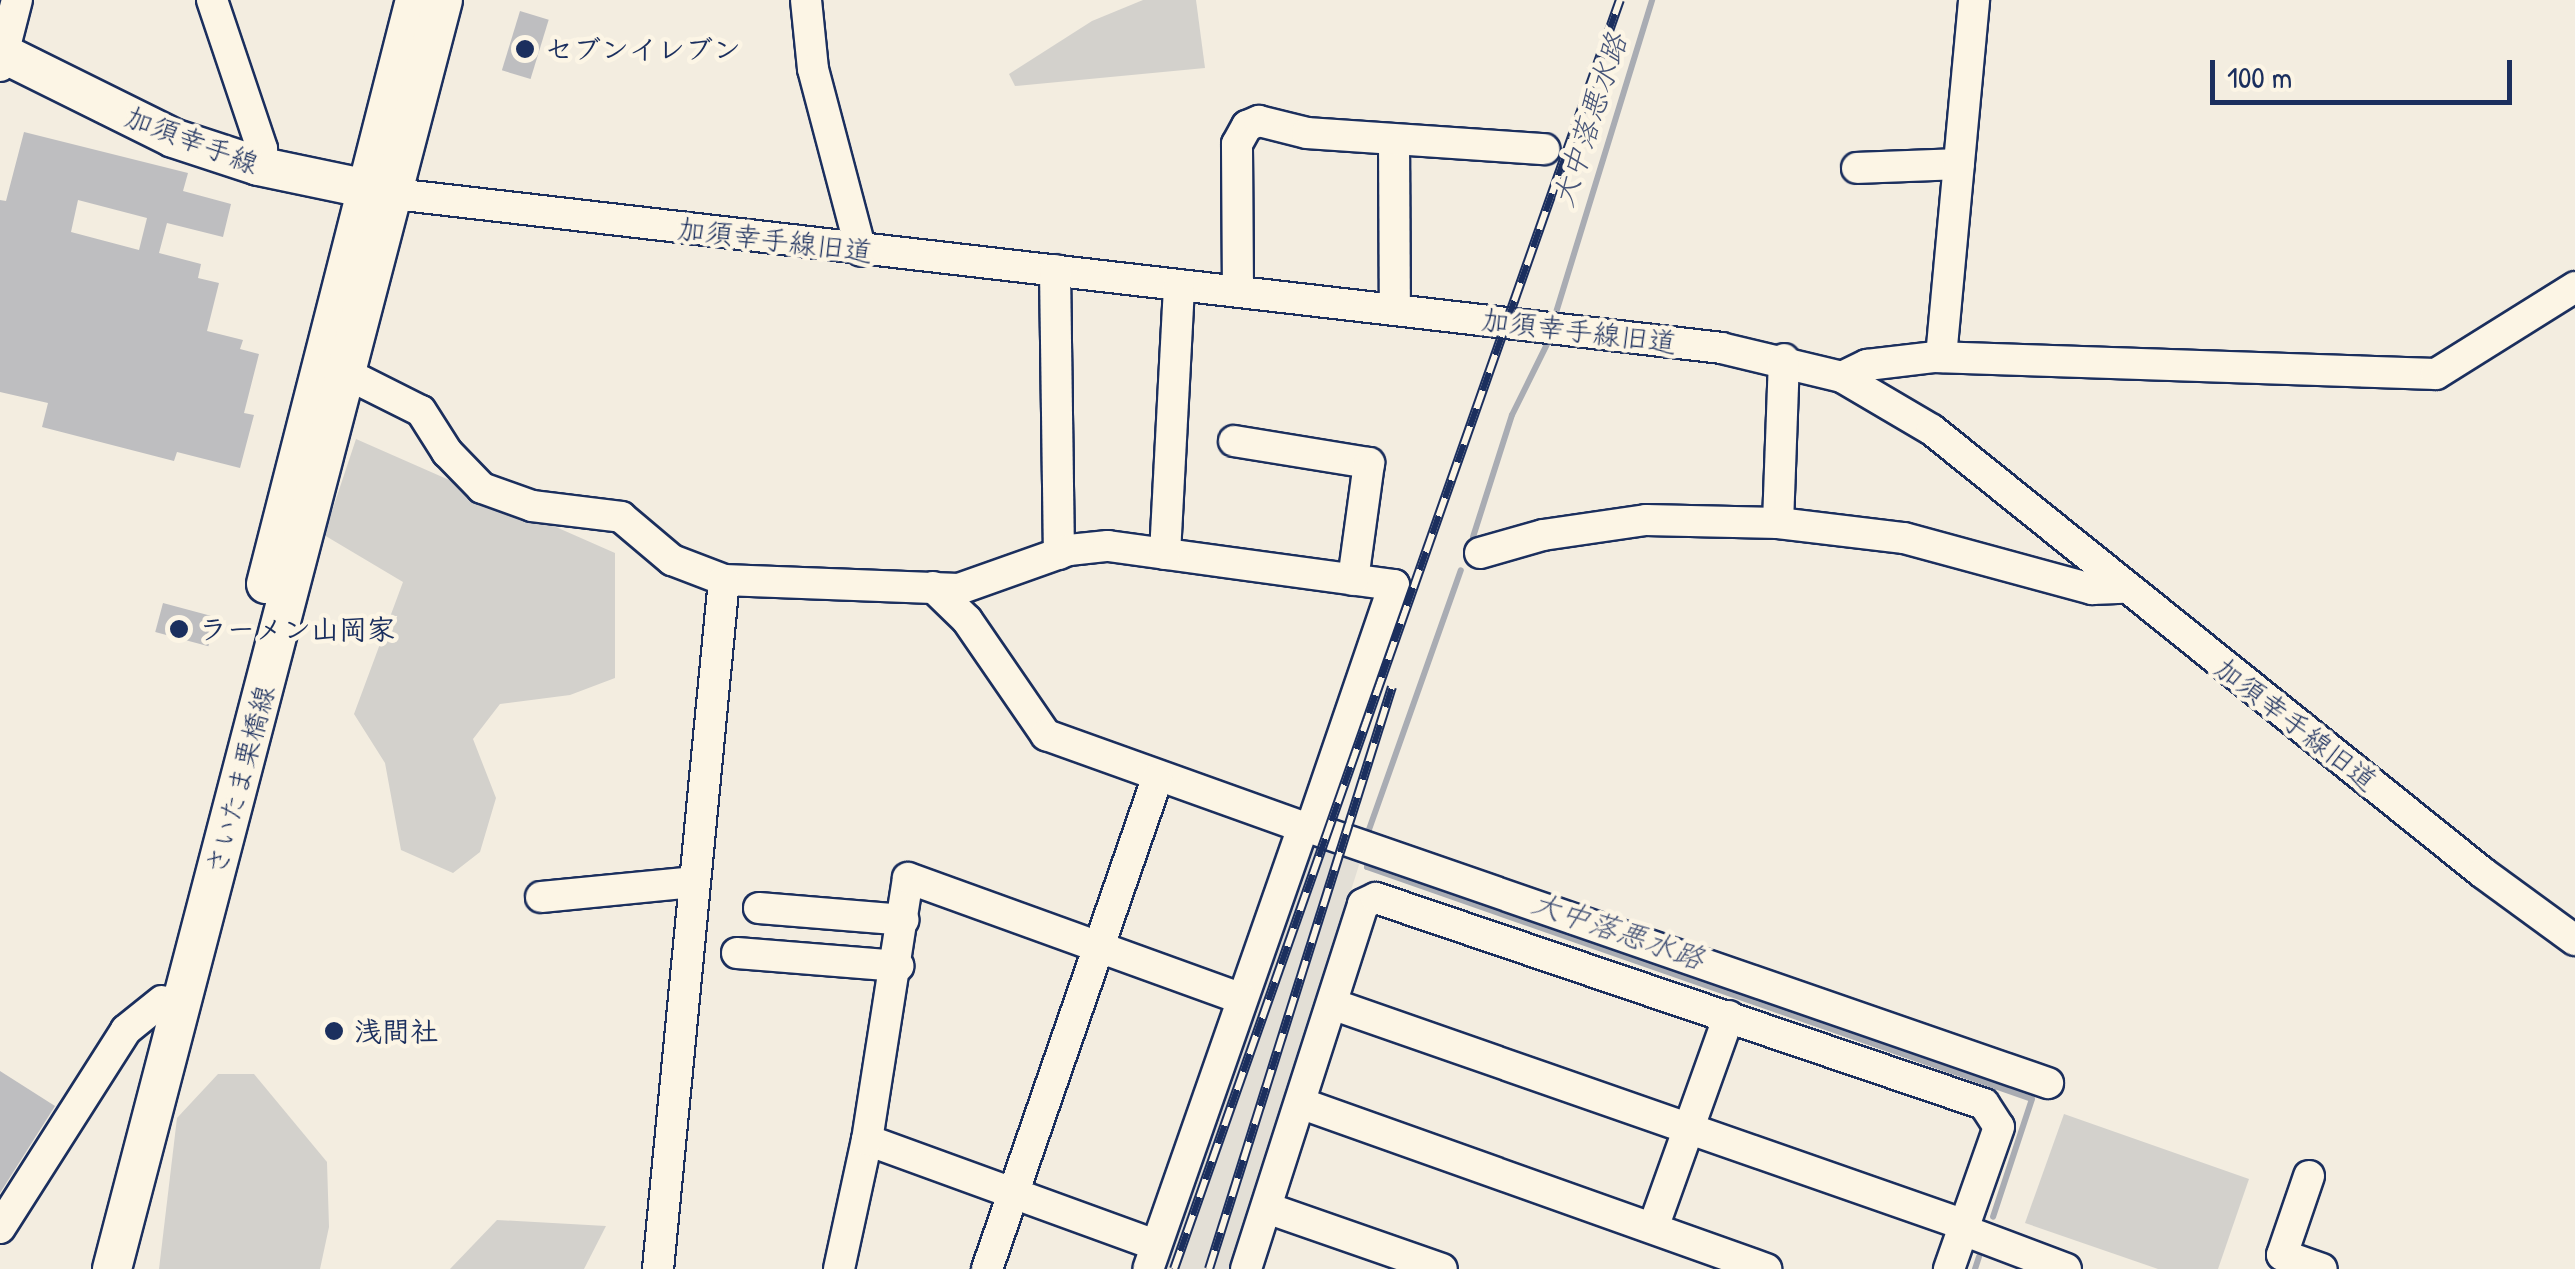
<!DOCTYPE html>
<html>
<head>
<meta charset="utf-8">
<style>
  body { margin:0 }
  #map { position:relative; width:2575px; height:1269px; overflow:hidden; background:#f3ede0; font-family:"Patrick Hand","Klee One",sans-serif }
  div>[style] { position:absolute }
  [style*='--x'] { left:calc(var(--x)*1px); top:calc(var(--y)*1px); width:calc(var(--w)*1px); rotate:calc(var(--a)*1deg) }
  .built>* { inset:0; background:#e3dfd6 }
  .green>* { inset:0; background:#d3d1cc }
  .stream>* { height:6px; margin:-3px; padding:0 3px; transform-origin:3px; border-radius:3px; background:#a9acb3 }
  .building>* { inset:0; background:#bebec0; transform-origin:0 0 }
  .roads { filter:drop-shadow(2px 0 #1b2f5e) drop-shadow(-2px 0 #1b2f5e) drop-shadow(0 2px #1b2f5e) drop-shadow(0 -2px #1b2f5e) }
  .minor>* { height:30px; margin:-15px; padding:0 15px; transform-origin:15px; border-radius:15px; background:#fcf5e5 }
  .major>* { height:38px; margin:-19px; padding:0 19px; transform-origin:19px; border-radius:19px; background:#fcf5e5 }
  .rail>* { height:10px; margin-top:-5px; transform-origin:0; background:repeating-linear-gradient(90deg,#fcf5e5 0 19px,#1b2f5e 0 38px); box-sizing:border-box; border-block:2px solid #1b2f5e }
  .dots>* { width:28px; height:28px; translate:-50% -50%; box-sizing:border-box; border:5px solid #fcf5e5; border-radius:50% }
  span { translate:-50% -50%; white-space:nowrap; text-align:center; line-height:1.15; -webkit-text-stroke:9px #fcf5e5; paint-order:stroke }
  .poi-label { font-size:28px; color:#1b2f5e; font-weight:700 }
  .left { translate:0 -50%; text-align:left }
  .street-label { font-size:28px; color:#1b2f5e }
  .water-label { font-size:30px; color:#465478; font-style:italic }
  .scale { position:absolute; left:2210px; top:60px; width:302px; height:45px; box-sizing:border-box; border:5px solid #1b2f5e; border-top:0; padding-left:12px; font-size:30px; line-height:35px; white-space:nowrap; color:#1b2f5e; -webkit-text-stroke:8px #fcf5e5; paint-order:stroke }
</style>
</head>
<body>
<div id="map">
  <div class="built">
    <div style="clip-path:polygon(1315px 835px,1357px 848px,1359px 865px,1232px 1269px,1164px 1269px)"></div>
  </div>
  <div class="green">
    <div style="clip-path:polygon(1143px 0,1196px 0,1205px 68px,1015px 86px,1009px 74px,1092px 21px)"></div>
    <div style="clip-path:polygon(356px 439px,615px 553px,615px 678px,570px 695px,500px 704px,473px 739px,496px 798px,480px 852px,453px 873px,401px 850px,385px 763px,354px 714px,403px 582px,324px 535px)"></div>
    <div style="clip-path:polygon(218px 1074px,254px 1074px,327px 1162px,329px 1227px,320px 1269px,159px 1269px,177px 1118px)"></div>
    <div style="clip-path:polygon(2064px 1114px,2249px 1179px,2218px 1269px,2158px 1269px,2025px 1223px)"></div>
    <div style="clip-path:polygon(497px 1220px,606px 1226px,584px 1269px,450px 1269px)"></div>
  </div>
  <div class="stream">
    <div style="--x:1554;--y:319;--w:334;--a:-72.9"></div>
    <div style="--x:1473;--y:537;--w:128;--a:-72.3"></div>
    <div style="--x:1512;--y:415;--w:88;--a:-63.7"></div>
    <div style="--x:1366;--y:838;--w:284;--a:-70.5"></div>
    <div style="--x:1367;--y:855;--w:12;--a:90"></div>
    <div style="--x:1367;--y:867;--w:704;--a:19.23"></div>
    <div style="--x:2032;--y:1099;--w:124;--a:108.3"></div>
    <div style="--x:1975;--y:1269;--w:13;--a:-72"></div>
  </div>
  <div class="building">
    <div style="left:520px;top:11px;width:30px;height:62px;rotate:17deg"></div>
    <div style="clip-path:polygon(evenodd,24px 132px,188px 173px,183px 191px,231px 204px,223px 237px,167px 223px,159px 253px,201px 264px,198px 278px,219px 283px,207px 331px,243px 340px,240px 349px,259px 354px,244px 413px,254px 415px,240px 468px,177px 452px,174px 461px,42px 427px,48px 403px,0 392px,0 200px,6px 201px,24px 132px,78px 200px,147px 218px,139px 250px,71px 232px,78px 200px)"></div>
    <div style="left:163px;top:603px;width:55px;height:30px;rotate:15deg"></div>
    <div style="clip-path:polygon(0 1071px,55px 1106px,0 1193px)"></div>
  </div>
  <div class="roads">
    <div class="minor">
      <div style="--x:212;--y:0;--w:157;--a:71.4"></div>
      <div style="--x:262;--y:149;--w:17;--a:103"></div>
      <div style="--x:806;--y:0;--w:69;--a:84.2"></div>
      <div style="--x:813;--y:69;--w:188;--a:75.2"></div>
      <div style="--x:0;--y:66;--w:68;--a:-75.6"></div>
      <div style="--x:1394;--y:140;--w:170;--a:89.7"></div>
      <div style="--x:1857;--y:168;--w:102;--a:-2.2"></div>
      <div style="--x:395;--y:194;--w:1335;--a:6.62"></div>
      <div style="--x:1721;--y:348;--w:124;--a:13.5"></div>
      <div style="--x:1842;--y:377;--w:104;--a:30.5"></div>
      <div style="--x:1932;--y:430;--w:707;--a:38.8"></div>
      <div style="--x:2483;--y:873;--w:114;--a:36.1"></div>
      <div style="--x:1055;--y:270;--w:284;--a:89.2"></div>
      <div style="--x:1238;--y:291;--w:147;--a:-90.4"></div>
      <div style="--x:1237;--y:144;--w:21;--a:-61"></div>
      <div style="--x:1247;--y:126;--w:13;--a:-23"></div>
      <div style="--x:1259;--y:121;--w:49;--a:14"></div>
      <div style="--x:1307;--y:133;--w:238;--a:3.9"></div>
      <div style="--x:1941;--y:357;--w:359;--a:-84.7"></div>
      <div style="--x:349;--y:375;--w:80;--a:26.6"></div>
      <div style="--x:421;--y:411;--w:49;--a:57.6"></div>
      <div style="--x:447;--y:452;--w:50;--a:45.8"></div>
      <div style="--x:482;--y:488;--w:53;--a:19.8"></div>
      <div style="--x:532;--y:506;--w:90;--a:7"></div>
      <div style="--x:621;--y:517;--w:67;--a:40.1"></div>
      <div style="--x:672;--y:560;--w:56;--a:21"></div>
      <div style="--x:724;--y:580;--w:235;--a:2.2"></div>
      <div style="--x:959;--y:589;--w:117;--a:-19.5"></div>
      <div style="--x:1069;--y:550;--w:39;--a:-6"></div>
      <div style="--x:1108;--y:546;--w:289;--a:7.8"></div>
      <div style="--x:1394;--y:585;--w:257;--a:108.9"></div>
      <div style="--x:1311;--y:828;--w:8;--a:-173"></div>
      <div style="--x:1842;--y:377;--w:28;--a:-26"></div>
      <div style="--x:1867;--y:365;--w:67;--a:-6.8"></div>
      <div style="--x:1934;--y:357;--w:502;--a:1.94"></div>
      <div style="--x:2436;--y:374;--w:164;--a:-32"></div>
      <div style="--x:1234;--y:441;--w:137;--a:9.3"></div>
      <div style="--x:1369;--y:463;--w:118;--a:97.8"></div>
      <div style="--x:1778;--y:523;--w:164;--a:-87.9"></div>
      <div style="--x:1480;--y:553;--w:66;--a:-15.9"></div>
      <div style="--x:1543;--y:535;--w:104;--a:-8.3"></div>
      <div style="--x:1646;--y:520;--w:132;--a:1.3"></div>
      <div style="--x:1778;--y:523;--w:127;--a:6.8"></div>
      <div style="--x:1904;--y:538;--w:195;--a:15.2"></div>
      <div style="--x:2092;--y:589;--w:32;--a:-2"></div>
      <div style="--x:1165;--y:554;--w:269;--a:-87"></div>
      <div style="--x:933;--y:587;--w:47;--a:44.1"></div>
      <div style="--x:967;--y:620;--w:140;--a:55.5"></div>
      <div style="--x:1046;--y:735;--w:273;--a:19.7"></div>
      <div style="--x:1303;--y:827;--w:468;--a:109.3"></div>
      <div style="--x:1311;--y:828;--w:780;--a:19.09"></div>
      <div style="--x:541;--y:897;--w:153;--a:-5.6"></div>
      <div style="--x:759;--y:908;--w:145;--a:4.7"></div>
      <div style="--x:737;--y:953;--w:162;--a:4.6"></div>
      <div style="--x:1332;--y:1004;--w:670;--a:19.25"></div>
      <div style="--x:1300;--y:1103;--w:495;--a:19.6"></div>
      <div style="--x:867;--y:1140;--w:307;--a:20"></div>
      <div style="--x:2309;--y:1176;--w:83;--a:108.9"></div>
      <div style="--x:2282;--y:1255;--w:42;--a:19.3"></div>
      <div style="--x:1267;--y:1208;--w:185;--a:19.2"></div>
      <div style="--x:0;--y:1228;--w:235;--a:-57.5"></div>
      <div style="--x:126;--y:1030;--w:46;--a:-38.9"></div>
      <div style="--x:1653;--y:1228;--w:225;--a:-70.3"></div>
      <div style="--x:1963;--y:1230;--w:110;--a:20.7"></div>
      <div style="--x:658;--y:1269;--w:692;--a:-84.53"></div>
      <div style="--x:839;--y:1269;--w:132;--a:-77.8"></div>
      <div style="--x:867;--y:1140;--w:265;--a:-81.1"></div>
      <div style="--x:908;--y:878;--w:355;--a:19.9"></div>
      <div style="--x:987;--y:1269;--w:519;--a:-70.87"></div>
      <div style="--x:1246;--y:1269;--w:383;--a:-72.2"></div>
      <div style="--x:1363;--y:904;--w:14;--a:-25"></div>
      <div style="--x:1376;--y:898;--w:642;--a:18.72"></div>
      <div style="--x:1984;--y:1104;--w:27;--a:57"></div>
      <div style="--x:1999;--y:1127;--w:151;--a:109.4"></div>
    </div>
    <div class="major">
      <div style="--x:0;--y:52;--w:193;--a:26.4"></div>
      <div style="--x:173;--y:138;--w:89;--a:18.2"></div>
      <div style="--x:258;--y:166;--w:132;--a:11.8"></div>
      <div style="--x:266;--y:584;--w:603;--a:-75.69"></div>
      <div style="--x:112;--y:1269;--w:1311;--a:-75.38"></div>
    </div>
  </div>
  <div class="rail">
    <div style="--x:1174;--y:1269;--w:1345;--a:-70.64"></div>
    <div style="--x:1209;--y:1269;--w:610;--a:-72.55"></div>
  </div>
  <div class="dots">
    <div style="left:525px;top:49px;background:#1b2f5e"></div>
    <div style="left:179px;top:629px;background:#1b2f5e"></div>
    <div style="left:334px;top:1031px;background:#1b2f5e"></div>
  </div>
  <div class="poi-label">
    <span class="left" style="left:545px;top:49px">セブンイレブン</span>
    <span class="left" style="left:199px;top:629px">ラーメン山岡家</span>
    <span class="left" style="left:354px;top:1031px">浅間社</span>
  </div>
  <div class="street-label">
    <span style="left:192px;top:140px;rotate:21deg">加須幸手線</span>
    <span style="left:775px;top:240px;rotate:7deg">加須幸手線旧道</span>
    <span style="left:1579px;top:331px;rotate:7deg">加須幸手線旧道</span>
    <span style="left:2296px;top:724px;rotate:38deg">加須幸手線旧道</span>
    <span style="left:240px;top:780px;rotate:-75deg">さいたま栗橋線</span>
  </div>
  <div class="water-label">
    <span style="left:1589px;top:120px;rotate:-72deg">大中落悪水路</span>
    <span style="left:1618px;top:930px;rotate:19deg">大中落悪水路</span>
  </div>
  <div class="scale">100 m</div>
</div>
</body>
</html>
